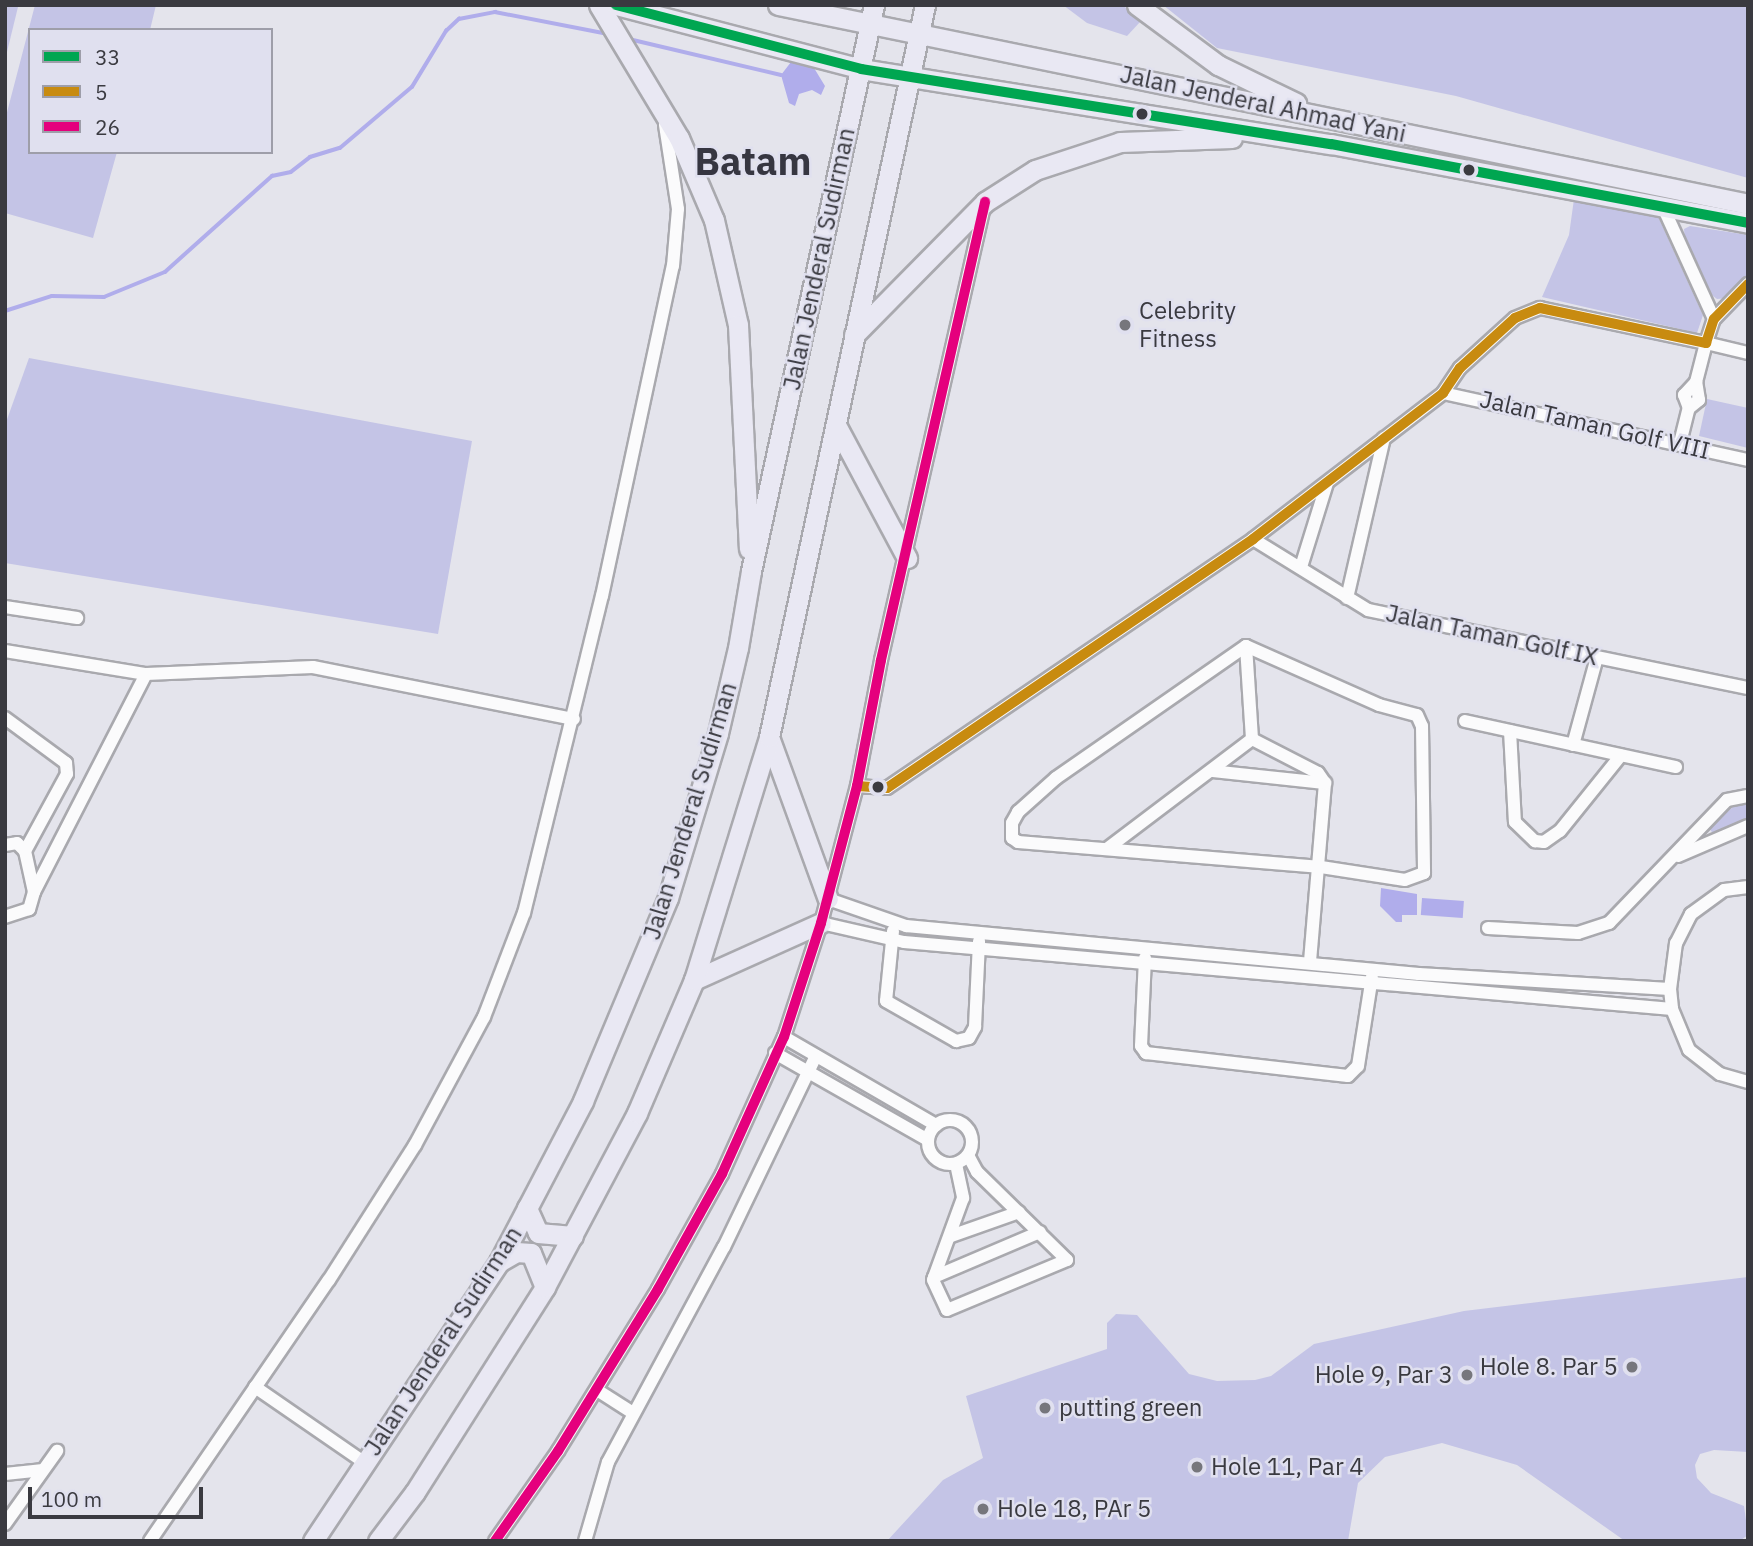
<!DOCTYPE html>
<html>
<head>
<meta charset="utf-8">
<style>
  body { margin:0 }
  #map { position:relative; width:1753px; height:1546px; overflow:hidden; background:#e4e4ec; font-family:"IBM Plex Sans",sans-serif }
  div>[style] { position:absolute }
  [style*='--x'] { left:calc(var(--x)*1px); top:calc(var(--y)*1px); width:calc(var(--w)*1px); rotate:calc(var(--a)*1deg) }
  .green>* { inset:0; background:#c4c4e6 }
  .water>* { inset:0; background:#b0adeb; transform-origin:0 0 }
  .stream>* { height:3.5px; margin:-1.75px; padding:0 1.75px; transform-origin:1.75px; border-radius:1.75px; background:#b0adeb }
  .roads { filter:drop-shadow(2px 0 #a9a9ae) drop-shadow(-2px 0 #a9a9ae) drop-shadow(0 2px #a9a9ae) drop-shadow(0 -2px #a9a9ae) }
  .minor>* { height:12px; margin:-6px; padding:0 6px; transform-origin:6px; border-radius:6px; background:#fbfbfc }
  .minor>.ring { margin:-6px; padding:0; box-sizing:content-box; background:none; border:12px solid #fbfbfc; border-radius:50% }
  .highway>* { height:19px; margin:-9.5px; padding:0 9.5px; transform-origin:9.5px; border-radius:9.5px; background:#e9e8f3 }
  .bus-1>* { height:10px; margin:-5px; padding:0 5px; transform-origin:5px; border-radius:5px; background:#00a651 }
  .bus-2>* { height:10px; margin:-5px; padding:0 5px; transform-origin:5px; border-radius:5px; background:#c88b10 }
  .bus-3>* { height:10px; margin:-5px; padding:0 5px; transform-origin:5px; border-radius:5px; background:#e5007d }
  .dots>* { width:19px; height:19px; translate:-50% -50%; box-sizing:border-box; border:4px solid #e0e0ef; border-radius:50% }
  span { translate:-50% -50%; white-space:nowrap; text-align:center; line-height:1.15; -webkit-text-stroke:5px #e0e0ef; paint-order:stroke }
  .street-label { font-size:24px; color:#3a3a40 }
  .poi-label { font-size:24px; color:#3a3a40 }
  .left { translate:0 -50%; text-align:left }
  .right { translate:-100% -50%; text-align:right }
  .town-label { font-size:38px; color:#363641; font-weight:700 }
  .frame { position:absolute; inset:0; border:7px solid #3a3a40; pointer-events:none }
  .legend { position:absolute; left:28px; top:28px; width:245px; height:126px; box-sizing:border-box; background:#e0e0ef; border:2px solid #9e9ea9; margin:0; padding:9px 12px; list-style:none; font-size:21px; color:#3a3a40 }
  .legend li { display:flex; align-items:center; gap:14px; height:35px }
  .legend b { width:35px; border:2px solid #9e9ea9 }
  .scale { position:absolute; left:28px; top:1487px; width:175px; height:32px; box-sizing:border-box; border:4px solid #3a3a40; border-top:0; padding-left:9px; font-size:21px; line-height:24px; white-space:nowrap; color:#3a3a40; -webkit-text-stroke:5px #e0e0ef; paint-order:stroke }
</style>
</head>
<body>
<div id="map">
  <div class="green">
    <div style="clip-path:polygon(5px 5px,18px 7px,6px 56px,5px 56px)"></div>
    <div style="clip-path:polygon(35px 5px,156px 5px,150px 30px,30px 30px,30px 152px,117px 152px,93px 238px,5px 213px,5px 120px)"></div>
    <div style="clip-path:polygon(1063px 5px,1123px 5px,1140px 22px,1127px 36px,1087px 23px)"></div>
    <div style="clip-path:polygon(1163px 5px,1748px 5px,1748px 178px,1456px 96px,1217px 48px)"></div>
    <div style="clip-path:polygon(1574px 199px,1656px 212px,1703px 315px,1697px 333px,1542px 297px,1569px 235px)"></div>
    <div style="clip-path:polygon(1690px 226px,1748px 235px,1748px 279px,1728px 298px,1717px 299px,1704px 289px,1685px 240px,1684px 229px)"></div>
    <div style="clip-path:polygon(29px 358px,472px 441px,438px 634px,5px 563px,5px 425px)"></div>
    <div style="clip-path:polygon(1707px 399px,1748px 408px,1748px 448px,1699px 436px)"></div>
    <div style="clip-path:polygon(1748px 803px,1748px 823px,1714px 835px,1709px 828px,1734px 806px)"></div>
    <div style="clip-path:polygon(1748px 1277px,1748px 1452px,1714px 1450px,1700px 1454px,1695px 1465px,1697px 1478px,1711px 1493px,1744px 1506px,1748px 1535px,1741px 1540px,1625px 1541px,1517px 1465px,1442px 1443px,1385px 1457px,1358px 1483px,1348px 1541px,887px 1541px,943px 1480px,983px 1458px,966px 1396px,1107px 1349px,1107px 1323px,1116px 1314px,1137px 1315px,1189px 1374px,1217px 1381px,1255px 1380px,1271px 1376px,1314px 1344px,1464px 1311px)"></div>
  </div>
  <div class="water">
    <div style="clip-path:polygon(791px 62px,814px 68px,825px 86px,821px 95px,812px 90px,799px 94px,795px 106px,789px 103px,781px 75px)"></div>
    <div style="clip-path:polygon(1381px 888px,1417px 894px,1417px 915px,1402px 915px,1402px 922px,1396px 922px,1380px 906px)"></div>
    <div style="left:1422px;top:898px;width:42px;height:17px;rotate:4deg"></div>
  </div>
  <div class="stream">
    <div style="--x:629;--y:39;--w:156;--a:13.3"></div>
    <div style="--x:5;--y:311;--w:49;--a:-17.7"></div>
    <div style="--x:52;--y:296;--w:52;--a:1.1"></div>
    <div style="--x:104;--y:297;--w:66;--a:-22.3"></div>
    <div style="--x:165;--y:272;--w:144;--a:-41.9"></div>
    <div style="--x:272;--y:176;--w:19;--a:-12"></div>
    <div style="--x:291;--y:172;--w:24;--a:-38"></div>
    <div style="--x:310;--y:157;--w:31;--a:-17"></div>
    <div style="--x:340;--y:148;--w:94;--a:-40.3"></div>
    <div style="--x:412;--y:87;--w:66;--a:-58.7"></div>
    <div style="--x:446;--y:31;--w:18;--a:-43"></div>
    <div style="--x:459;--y:19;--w:37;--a:-11"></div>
    <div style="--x:495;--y:12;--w:115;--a:11"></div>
  </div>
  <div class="roads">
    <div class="minor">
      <div style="--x:1663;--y:207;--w:123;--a:65.5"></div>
      <div style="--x:1443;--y:393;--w:312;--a:12.4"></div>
      <div style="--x:1689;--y:408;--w:14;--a:-111"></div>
      <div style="--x:1684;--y:395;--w:18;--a:-47"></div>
      <div style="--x:1680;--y:443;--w:36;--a:-76"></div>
      <div style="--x:1689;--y:408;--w:13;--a:-39"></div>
      <div style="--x:1699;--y:400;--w:18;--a:-99"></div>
      <div style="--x:1696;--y:382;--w:40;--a:-75.6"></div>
      <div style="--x:1706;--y:343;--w:43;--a:13.4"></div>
      <div style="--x:1253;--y:539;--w:135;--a:31.7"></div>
      <div style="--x:1368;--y:610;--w:388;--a:11.6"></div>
      <div style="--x:1301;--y:567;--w:88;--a:-72.8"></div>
      <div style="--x:1347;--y:598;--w:164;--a:-77"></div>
      <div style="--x:5;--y:607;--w:73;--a:8.7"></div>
      <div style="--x:1246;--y:646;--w:145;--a:23.9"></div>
      <div style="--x:1379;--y:705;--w:39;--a:15"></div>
      <div style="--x:1417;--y:715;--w:12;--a:66"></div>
      <div style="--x:1422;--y:726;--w:147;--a:89.2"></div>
      <div style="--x:1424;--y:873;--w:20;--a:160"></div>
      <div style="--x:1405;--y:880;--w:85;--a:-171.2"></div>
      <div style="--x:1321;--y:867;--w:304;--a:-175.3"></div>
      <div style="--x:1018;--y:842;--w:7;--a:-146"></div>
      <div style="--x:1012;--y:838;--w:15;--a:-90"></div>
      <div style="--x:1012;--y:823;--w:13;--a:-61"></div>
      <div style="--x:1018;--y:812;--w:51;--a:-41.8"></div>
      <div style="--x:1056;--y:778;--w:231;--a:-34.8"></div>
      <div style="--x:1246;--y:646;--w:93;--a:86.3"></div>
      <div style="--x:5;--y:651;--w:143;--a:9.3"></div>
      <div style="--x:5;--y:718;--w:76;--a:36.4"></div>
      <div style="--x:66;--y:763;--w:11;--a:85"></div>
      <div style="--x:67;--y:774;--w:88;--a:118.6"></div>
      <div style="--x:1465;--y:721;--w:216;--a:12.3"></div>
      <div style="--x:1510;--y:731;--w:91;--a:86.9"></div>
      <div style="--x:1515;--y:822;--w:28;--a:44"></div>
      <div style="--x:1535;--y:841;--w:9;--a:6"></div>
      <div style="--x:1544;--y:842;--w:19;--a:-35"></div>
      <div style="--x:1560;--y:831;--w:97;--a:-51.2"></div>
      <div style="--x:1252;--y:739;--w:74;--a:27.3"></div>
      <div style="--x:1318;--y:773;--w:12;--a:55"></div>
      <div style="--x:1325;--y:783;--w:179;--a:94.8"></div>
      <div style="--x:1573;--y:745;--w:91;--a:-74.7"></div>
      <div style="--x:1212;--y:771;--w:114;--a:6.1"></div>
      <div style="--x:857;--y:786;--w:30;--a:4"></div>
      <div style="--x:887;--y:788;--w:443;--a:-34.2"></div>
      <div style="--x:1253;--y:539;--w:240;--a:-37.5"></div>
      <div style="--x:1443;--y:393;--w:30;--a:-56"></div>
      <div style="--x:1460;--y:368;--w:74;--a:-42.3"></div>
      <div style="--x:1515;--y:318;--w:27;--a:-22"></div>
      <div style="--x:1540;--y:308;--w:170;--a:11.9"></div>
      <div style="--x:1706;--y:343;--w:25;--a:-72"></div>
      <div style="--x:1714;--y:319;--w:49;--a:-45.8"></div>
      <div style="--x:5;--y:845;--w:12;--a:-9"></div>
      <div style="--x:17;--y:843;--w:11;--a:45"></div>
      <div style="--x:25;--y:851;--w:42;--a:77.6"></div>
      <div style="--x:34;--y:892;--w:18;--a:106"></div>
      <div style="--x:29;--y:909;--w:25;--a:162"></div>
      <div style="--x:1108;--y:848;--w:181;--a:-37.1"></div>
      <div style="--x:1678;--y:856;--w:76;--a:-23.2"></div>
      <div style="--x:1748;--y:887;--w:24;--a:173"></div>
      <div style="--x:1724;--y:890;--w:41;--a:144"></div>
      <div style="--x:1691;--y:914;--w:33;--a:117"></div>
      <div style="--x:1676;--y:943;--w:46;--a:97.4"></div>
      <div style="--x:1670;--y:989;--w:20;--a:84"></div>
      <div style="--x:1672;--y:1009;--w:44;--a:67.5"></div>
      <div style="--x:1689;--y:1050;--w:39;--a:38"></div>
      <div style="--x:1720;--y:1074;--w:29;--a:16"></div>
      <div style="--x:34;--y:892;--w:245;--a:-62.8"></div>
      <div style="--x:146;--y:674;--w:167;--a:-2.4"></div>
      <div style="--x:313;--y:667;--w:266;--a:11.3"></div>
      <div style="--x:828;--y:899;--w:83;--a:19.1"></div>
      <div style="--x:906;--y:926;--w:515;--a:5.35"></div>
      <div style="--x:1419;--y:974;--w:251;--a:3.4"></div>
      <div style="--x:821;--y:923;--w:85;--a:12.9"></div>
      <div style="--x:904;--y:942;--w:771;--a:4.99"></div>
      <div style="--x:1488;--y:928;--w:90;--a:3.2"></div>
      <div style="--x:1578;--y:933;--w:33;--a:-18"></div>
      <div style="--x:1609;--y:923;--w:170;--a:-46.2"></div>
      <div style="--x:1727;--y:800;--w:21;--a:-11"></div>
      <div style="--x:893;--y:931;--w:70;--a:95.7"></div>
      <div style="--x:886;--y:1001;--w:81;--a:29.7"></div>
      <div style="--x:956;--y:1041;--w:13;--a:-13"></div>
      <div style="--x:969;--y:1038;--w:13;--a:-61"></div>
      <div style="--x:975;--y:1027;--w:86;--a:-87.3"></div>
      <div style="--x:1145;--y:958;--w:88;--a:92.6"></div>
      <div style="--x:1141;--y:1046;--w:9;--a:54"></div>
      <div style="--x:1146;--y:1053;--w:203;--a:6.5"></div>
      <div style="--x:1348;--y:1076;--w:14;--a:-45"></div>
      <div style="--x:1358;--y:1066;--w:90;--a:-81.1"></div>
      <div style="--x:784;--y:1037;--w:176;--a:30.1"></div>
      <div style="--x:775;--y:1053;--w:176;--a:29.6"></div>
      <div class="ring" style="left:928px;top:1120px;width:32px;height:32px"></div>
      <div style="--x:956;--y:1164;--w:35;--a:78"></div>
      <div style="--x:963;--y:1198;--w:87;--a:110.1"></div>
      <div style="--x:933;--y:1280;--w:33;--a:65"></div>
      <div style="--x:947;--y:1310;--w:130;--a:-22.6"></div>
      <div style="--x:1067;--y:1260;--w:126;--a:-135.6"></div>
      <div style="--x:977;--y:1172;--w:19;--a:-118"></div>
      <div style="--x:951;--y:1236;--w:72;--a:-19.4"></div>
      <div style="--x:934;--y:1277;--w:115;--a:-23"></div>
      <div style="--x:255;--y:1387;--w:134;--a:34.6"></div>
      <div style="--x:597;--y:1390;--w:43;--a:32.6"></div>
      <div style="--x:5;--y:1474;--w:36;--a:-6"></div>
      <div style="--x:5;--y:1524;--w:90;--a:-54.5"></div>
      <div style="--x:150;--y:1541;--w:316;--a:-55.6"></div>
      <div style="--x:329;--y:1280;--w:160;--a:-57.5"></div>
      <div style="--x:415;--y:1145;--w:145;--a:-61.7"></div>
      <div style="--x:484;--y:1017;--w:111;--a:-69"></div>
      <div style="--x:524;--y:913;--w:326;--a:-76.2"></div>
      <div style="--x:602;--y:596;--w:338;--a:-77.9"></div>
      <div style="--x:673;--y:266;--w:57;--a:-85"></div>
      <div style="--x:678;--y:209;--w:85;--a:-98.8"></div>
      <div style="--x:495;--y:1541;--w:110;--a:-55"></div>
      <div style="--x:558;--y:1451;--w:190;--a:-58.3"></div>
      <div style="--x:658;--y:1289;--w:132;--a:-60.9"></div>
      <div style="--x:722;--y:1174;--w:150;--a:-65.7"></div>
      <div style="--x:784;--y:1037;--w:120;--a:-72"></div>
      <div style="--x:821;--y:923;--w:142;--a:-75.3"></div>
      <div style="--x:857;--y:786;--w:128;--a:-79.2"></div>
      <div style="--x:881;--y:660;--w:470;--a:-77.2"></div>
      <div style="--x:585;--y:1541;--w:82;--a:-73.8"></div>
      <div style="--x:608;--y:1462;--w:244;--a:-61.7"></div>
      <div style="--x:724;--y:1247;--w:212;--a:-64.3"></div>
    </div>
    <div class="highway">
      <div style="--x:599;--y:5;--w:155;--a:59"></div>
      <div style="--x:679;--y:138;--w:89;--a:66.9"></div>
      <div style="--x:714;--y:220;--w:108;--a:77.1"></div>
      <div style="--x:738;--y:325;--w:224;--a:87.2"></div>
      <div style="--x:616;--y:5;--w:253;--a:14.6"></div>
      <div style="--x:861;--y:69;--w:476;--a:9.1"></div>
      <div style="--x:1331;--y:144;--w:424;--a:10.7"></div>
      <div style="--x:778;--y:5;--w:990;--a:11.59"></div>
      <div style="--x:1137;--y:5;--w:101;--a:36.5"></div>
      <div style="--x:1218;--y:65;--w:87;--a:26"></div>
      <div style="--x:854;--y:335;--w:187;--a:-45.4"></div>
      <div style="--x:985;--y:202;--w:59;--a:-32.6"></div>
      <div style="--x:1035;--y:170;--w:89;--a:-18.2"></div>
      <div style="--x:1120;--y:142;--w:112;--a:-2"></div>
      <div style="--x:836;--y:425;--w:151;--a:61.9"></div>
      <div style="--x:769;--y:737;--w:172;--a:70"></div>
      <div style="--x:694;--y:980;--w:139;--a:-24.2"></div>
      <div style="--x:527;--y:1208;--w:27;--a:66"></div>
      <div style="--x:538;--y:1233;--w:35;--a:5"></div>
      <div style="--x:499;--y:1262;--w:20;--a:-30"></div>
      <div style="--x:516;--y:1252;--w:15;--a:4"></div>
      <div style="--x:531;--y:1253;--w:37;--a:68"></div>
      <div style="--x:313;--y:1541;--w:335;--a:-56.3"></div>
      <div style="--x:499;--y:1262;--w:182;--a:-62.4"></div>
      <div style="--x:583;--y:1101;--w:220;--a:-67.3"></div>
      <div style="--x:668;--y:898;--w:172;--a:-73.1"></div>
      <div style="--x:718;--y:733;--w:87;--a:-76.8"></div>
      <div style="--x:738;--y:648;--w:78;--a:-80.4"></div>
      <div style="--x:751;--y:571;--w:579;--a:-77.74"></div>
      <div style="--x:378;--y:1541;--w:61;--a:-52.9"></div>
      <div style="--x:415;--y:1492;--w:243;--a:-57.6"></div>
      <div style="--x:545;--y:1287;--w:197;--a:-62.1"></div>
      <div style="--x:637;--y:1113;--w:145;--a:-66.8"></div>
      <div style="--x:694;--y:980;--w:254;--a:-72.8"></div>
      <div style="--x:769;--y:737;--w:748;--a:-77.97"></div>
    </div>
  </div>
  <div class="bus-1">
    <div style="--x:616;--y:5;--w:253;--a:14.6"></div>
    <div style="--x:861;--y:69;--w:476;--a:9.1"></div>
    <div style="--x:1331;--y:144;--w:424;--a:10.7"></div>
  </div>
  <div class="bus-2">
    <div style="--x:857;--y:786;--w:30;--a:4"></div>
    <div style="--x:887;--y:788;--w:443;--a:-34.2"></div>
    <div style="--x:1253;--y:539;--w:240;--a:-37.5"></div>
    <div style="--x:1443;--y:393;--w:30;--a:-56"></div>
    <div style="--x:1460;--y:368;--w:74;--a:-42.3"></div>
    <div style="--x:1515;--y:318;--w:27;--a:-22"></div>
    <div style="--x:1540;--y:308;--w:170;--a:11.9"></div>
    <div style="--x:1706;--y:343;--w:25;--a:-72"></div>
    <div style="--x:1714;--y:319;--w:49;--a:-45.8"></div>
  </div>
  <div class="bus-3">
    <div style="--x:495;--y:1541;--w:110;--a:-55"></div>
    <div style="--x:558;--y:1451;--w:190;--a:-58.3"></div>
    <div style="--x:658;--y:1289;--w:132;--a:-60.9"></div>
    <div style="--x:722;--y:1174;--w:150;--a:-65.7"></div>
    <div style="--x:784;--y:1037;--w:120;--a:-72"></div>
    <div style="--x:821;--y:923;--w:142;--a:-75.3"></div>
    <div style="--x:857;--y:786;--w:128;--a:-79.2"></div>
    <div style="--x:881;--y:660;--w:470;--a:-77.2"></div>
  </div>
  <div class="dots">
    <div style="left:1142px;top:114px;background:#3a3a40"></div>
    <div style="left:1469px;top:170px;background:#3a3a40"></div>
    <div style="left:1125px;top:325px;background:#76767c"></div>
    <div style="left:878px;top:787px;background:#3a3a40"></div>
    <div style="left:1632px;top:1367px;background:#76767c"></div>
    <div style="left:1467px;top:1375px;background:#76767c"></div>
    <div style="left:1045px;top:1408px;background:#76767c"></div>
    <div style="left:1197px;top:1467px;background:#76767c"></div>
    <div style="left:983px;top:1509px;background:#76767c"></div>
  </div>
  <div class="street-label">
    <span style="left:1263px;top:104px;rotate:12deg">Jalan Jenderal Ahmad Yani</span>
    <span style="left:819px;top:259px;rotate:-78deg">Jalan Jenderal Sudirman</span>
    <span style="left:1595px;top:425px;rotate:13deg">Jalan Taman Golf VIII</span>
    <span style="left:1492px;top:635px;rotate:12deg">Jalan Taman Golf IX</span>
    <span style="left:690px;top:811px;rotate:-73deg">Jalan Jenderal Sudirman</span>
    <span style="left:443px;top:1341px;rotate:-57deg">Jalan Jenderal Sudirman</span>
  </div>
  <div class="poi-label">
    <span class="left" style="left:1139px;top:325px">Celebrity<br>Fitness</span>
    <span class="right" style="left:1618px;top:1367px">Hole 8. Par 5</span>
    <span class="right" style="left:1453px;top:1375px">Hole 9, Par 3</span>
    <span class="left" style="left:1059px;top:1408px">putting green</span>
    <span class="left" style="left:1211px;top:1467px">Hole 11, Par 4</span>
    <span class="left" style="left:997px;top:1509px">Hole 18, PAr 5</span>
  </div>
  <div class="town-label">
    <span style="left:753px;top:161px">Batam</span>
  </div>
  <div class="frame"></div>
  <ul class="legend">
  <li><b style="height:9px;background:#00a651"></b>33</li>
  <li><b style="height:9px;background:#c88b10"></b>5</li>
  <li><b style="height:9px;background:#e5007d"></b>26</li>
  </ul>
  <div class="scale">100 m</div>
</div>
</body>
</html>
